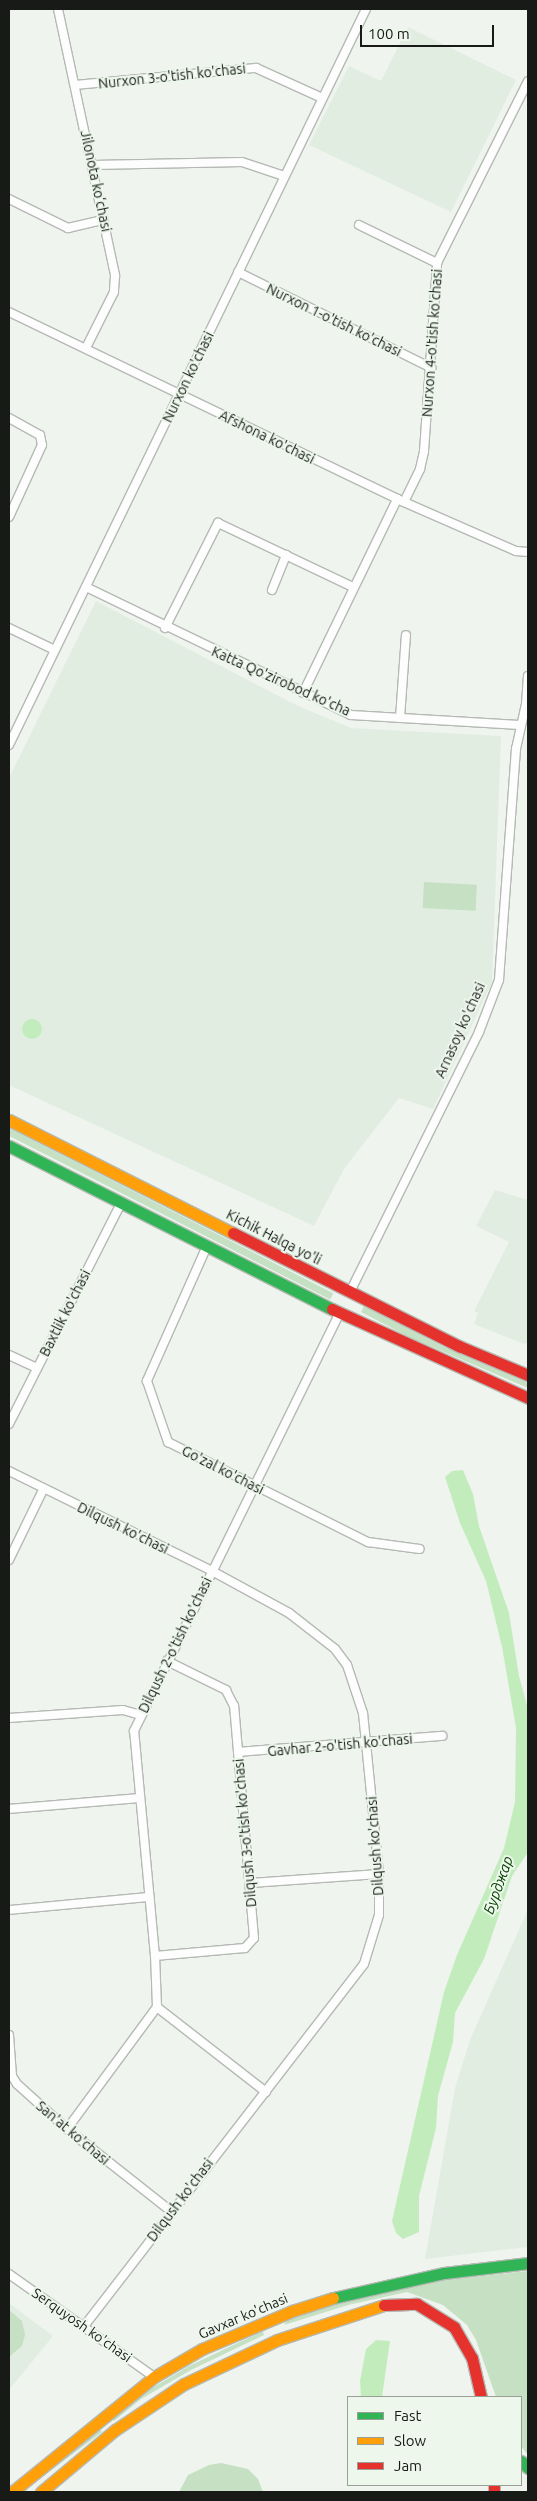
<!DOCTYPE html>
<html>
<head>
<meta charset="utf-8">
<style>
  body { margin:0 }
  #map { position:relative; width:537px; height:2501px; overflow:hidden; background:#eff4ef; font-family:Ubuntu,sans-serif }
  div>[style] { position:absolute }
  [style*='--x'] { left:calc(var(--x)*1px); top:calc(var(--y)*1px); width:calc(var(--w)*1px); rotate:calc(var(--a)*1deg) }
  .built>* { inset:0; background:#e2ede1 }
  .green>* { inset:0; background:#c6e0c3; transform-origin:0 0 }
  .water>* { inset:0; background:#c3ecbd }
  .round { border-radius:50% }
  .roads { filter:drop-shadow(1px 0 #b5b9b4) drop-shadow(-1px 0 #b5b9b4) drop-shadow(0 1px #b5b9b4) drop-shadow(0 -1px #b5b9b4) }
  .street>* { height:8px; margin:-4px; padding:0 4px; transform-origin:4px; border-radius:4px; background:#fdfdfd }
  .fast>* { height:11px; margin:-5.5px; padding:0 5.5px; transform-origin:5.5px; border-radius:5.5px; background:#30b455 }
  .slow>* { height:11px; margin:-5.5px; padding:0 5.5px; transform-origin:5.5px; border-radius:5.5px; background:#ff9f0a }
  .jam>* { height:11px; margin:-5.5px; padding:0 5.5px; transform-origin:5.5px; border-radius:5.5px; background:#e5322d }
  span { translate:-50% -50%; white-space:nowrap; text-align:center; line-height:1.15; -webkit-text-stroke:4px #edf7ec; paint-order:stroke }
  .street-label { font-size:14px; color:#171a16 }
  .water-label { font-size:15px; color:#084101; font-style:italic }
  .frame { position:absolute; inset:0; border:10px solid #171a16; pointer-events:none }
  .legend { position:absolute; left:347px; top:2396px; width:175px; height:90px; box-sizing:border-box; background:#edf7ec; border:1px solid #979f96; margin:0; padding:6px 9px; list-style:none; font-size:15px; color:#171a16 }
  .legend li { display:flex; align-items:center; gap:10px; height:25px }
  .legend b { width:25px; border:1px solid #979f96 }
  .scale { position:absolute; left:360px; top:25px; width:134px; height:22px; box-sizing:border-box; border:2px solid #171a16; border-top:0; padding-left:6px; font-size:15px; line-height:18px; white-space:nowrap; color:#171a16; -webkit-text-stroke:4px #edf7ec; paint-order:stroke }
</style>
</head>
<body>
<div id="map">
  <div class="built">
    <div style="clip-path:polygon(408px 27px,516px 80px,451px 212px,309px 145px,349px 66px,381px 81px)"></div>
    <div style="clip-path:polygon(96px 601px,298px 706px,351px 728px,501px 736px,492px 982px,433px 1109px,399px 1098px,344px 1169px,314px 1226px,9px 1085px,9px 778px)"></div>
    <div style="clip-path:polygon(495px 1190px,528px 1200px,528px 1342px,524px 1344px,474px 1324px,478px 1313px,474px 1311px,509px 1242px,476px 1226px)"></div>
    <div style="clip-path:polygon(528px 1909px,528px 2247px,425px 2259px,455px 2088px,470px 2040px)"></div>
    <div style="clip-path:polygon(9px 2303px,53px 2336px,9px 2390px)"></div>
  </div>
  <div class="green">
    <div style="left:424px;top:882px;width:53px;height:26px;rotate:3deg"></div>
    <div style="left:9px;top:1128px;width:364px;height:7px;rotate:27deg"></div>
    <div style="clip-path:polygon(364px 1306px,442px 1346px,528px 1383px,528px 1388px,409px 1337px,361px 1312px)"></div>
    <div style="clip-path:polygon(528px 2271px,528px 2455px,521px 2446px,521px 2397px,496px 2397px,476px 2340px,467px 2325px,443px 2305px,407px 2292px,348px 2305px,284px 2325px,286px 2321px,316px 2310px,386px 2290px,442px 2280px)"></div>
    <div style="clip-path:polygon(9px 2310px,22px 2321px,25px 2335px,22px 2346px,9px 2357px)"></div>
    <div style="clip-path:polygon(263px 2331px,264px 2335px,191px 2370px,141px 2399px,114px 2421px,111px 2417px,137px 2397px,189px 2366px)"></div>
    <div style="left:99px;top:2428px;width:5px;height:99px;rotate:53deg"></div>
    <div style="clip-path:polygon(221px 2463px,248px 2469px,258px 2479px,263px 2492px,179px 2492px,188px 2475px,209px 2465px)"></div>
  </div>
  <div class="water">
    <div class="round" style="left:22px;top:1019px;width:20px;height:20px"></div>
    <div style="clip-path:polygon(463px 1470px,473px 1494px,479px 1526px,509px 1613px,519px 1676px,528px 1709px,528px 1852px,512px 1876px,484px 1959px,455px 2013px,453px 2042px,438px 2096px,436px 2128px,419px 2196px,419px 2232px,403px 2239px,396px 2233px,392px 2221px,444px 1992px,457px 1955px,504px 1848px,515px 1802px,516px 1728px,502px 1647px,486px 1581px,460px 1523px,445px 1477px,452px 1471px)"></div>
    <div style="clip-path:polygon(376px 2340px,390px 2341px,382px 2397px,361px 2397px,360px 2381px,366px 2349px)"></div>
  </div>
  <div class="roads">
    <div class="street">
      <div style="--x:58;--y:9;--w:273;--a:77.9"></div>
      <div style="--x:115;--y:276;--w:16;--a:94"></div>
      <div style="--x:114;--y:292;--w:63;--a:116.6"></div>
      <div style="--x:75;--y:85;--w:182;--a:-5.4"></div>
      <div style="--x:256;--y:68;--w:72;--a:24.4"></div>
      <div style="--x:93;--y:165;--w:149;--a:-1.2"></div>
      <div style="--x:242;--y:162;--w:44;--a:18.4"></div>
      <div style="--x:9;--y:199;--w:66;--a:26.2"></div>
      <div style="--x:68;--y:228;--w:37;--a:-13"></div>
      <div style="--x:359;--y:225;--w:87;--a:26"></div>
      <div style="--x:238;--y:272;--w:216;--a:26.4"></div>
      <div style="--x:9;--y:312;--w:431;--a:25.7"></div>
      <div style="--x:397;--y:499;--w:130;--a:23.6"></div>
      <div style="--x:516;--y:551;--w:12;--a:5"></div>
      <div style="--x:9;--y:418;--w:35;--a:29"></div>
      <div style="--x:40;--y:435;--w:10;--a:79"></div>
      <div style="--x:42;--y:445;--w:79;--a:114.6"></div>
      <div style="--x:404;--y:502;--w:37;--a:-64"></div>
      <div style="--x:420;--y:469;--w:18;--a:-77"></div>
      <div style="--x:424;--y:451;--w:188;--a:-86"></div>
      <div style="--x:437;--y:263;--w:203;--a:-63.4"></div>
      <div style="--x:86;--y:587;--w:294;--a:25.8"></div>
      <div style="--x:351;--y:715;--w:169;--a:3.4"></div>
      <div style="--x:272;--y:590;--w:38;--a:-68"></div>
      <div style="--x:9;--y:628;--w:51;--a:25.6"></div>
      <div style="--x:165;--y:628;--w:118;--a:-63.2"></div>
      <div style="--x:218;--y:523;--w:149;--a:25.4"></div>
      <div style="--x:303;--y:693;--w:216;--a:-64.1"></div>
      <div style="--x:400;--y:718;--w:83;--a:-85.9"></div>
      <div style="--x:9;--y:745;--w:818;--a:-64.12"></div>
      <div style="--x:207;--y:1246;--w:148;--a:114"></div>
      <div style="--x:147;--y:1381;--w:65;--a:71"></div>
      <div style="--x:168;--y:1442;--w:224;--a:26.6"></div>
      <div style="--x:368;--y:1542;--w:52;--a:7.7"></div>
      <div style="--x:350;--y:1292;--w:290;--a:-63.6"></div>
      <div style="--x:479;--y:1032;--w:56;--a:-69"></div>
      <div style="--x:499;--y:980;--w:232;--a:-85.8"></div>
      <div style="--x:516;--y:749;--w:46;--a:-77.5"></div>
      <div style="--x:526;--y:704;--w:28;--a:-86"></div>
      <div style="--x:9;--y:1355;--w:31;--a:25"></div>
      <div style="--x:9;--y:1424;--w:248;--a:-63.1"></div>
      <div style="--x:9;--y:1471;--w:226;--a:26.2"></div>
      <div style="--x:212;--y:1571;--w:88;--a:28.6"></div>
      <div style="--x:289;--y:1613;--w:58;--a:38"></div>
      <div style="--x:335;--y:1649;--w:20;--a:53"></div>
      <div style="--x:347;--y:1665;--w:51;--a:71.6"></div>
      <div style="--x:363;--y:1713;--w:162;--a:84.3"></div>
      <div style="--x:379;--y:1874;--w:41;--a:90"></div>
      <div style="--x:379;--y:1915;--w:51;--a:107"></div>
      <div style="--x:364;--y:1964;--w:458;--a:127.7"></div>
      <div style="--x:9;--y:1560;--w:78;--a:-64.1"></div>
      <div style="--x:9;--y:1718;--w:114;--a:-4"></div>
      <div style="--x:123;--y:1710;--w:18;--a:16"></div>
      <div style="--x:238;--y:1752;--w:205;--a:-4.5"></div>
      <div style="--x:9;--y:1809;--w:130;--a:-4.8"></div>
      <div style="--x:251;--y:1883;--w:128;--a:-4"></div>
      <div style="--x:9;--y:1910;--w:141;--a:-5.3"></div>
      <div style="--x:155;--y:1956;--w:90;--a:-5.1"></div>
      <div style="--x:245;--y:1948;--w:13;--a:-48"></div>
      <div style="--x:254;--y:1938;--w:233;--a:-94.9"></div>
      <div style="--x:234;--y:1706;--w:18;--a:-117"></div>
      <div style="--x:226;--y:1690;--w:66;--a:-153.8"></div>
      <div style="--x:9;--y:2035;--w:41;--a:85.8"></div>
      <div style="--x:12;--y:2076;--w:9;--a:58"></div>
      <div style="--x:17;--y:2084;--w:67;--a:42"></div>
      <div style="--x:67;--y:2129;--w:132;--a:38.3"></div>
      <div style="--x:266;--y:2092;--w:138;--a:-142.1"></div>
      <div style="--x:157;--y:2007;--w:51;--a:-92.2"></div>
      <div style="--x:155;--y:1956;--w:226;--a:-95.3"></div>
      <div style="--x:134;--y:1731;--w:466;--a:-63.8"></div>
      <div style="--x:67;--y:2129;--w:152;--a:-53.6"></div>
      <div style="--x:9;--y:2274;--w:178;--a:35.4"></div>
    </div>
    <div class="fast">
      <div style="--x:9;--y:1146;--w:362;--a:26.8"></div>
      <div style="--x:333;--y:2298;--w:114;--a:-12.7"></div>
      <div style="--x:444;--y:2273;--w:85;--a:-6.8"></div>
      <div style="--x:521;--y:2461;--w:10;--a:45"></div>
    </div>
    <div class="slow">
      <div style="--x:9;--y:1120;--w:251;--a:26.8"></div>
      <div style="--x:12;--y:2492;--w:183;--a:-39"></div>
      <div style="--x:154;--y:2377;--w:56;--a:-30.3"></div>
      <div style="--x:202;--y:2349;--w:98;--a:-22.9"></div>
      <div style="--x:292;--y:2311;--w:43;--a:-17.6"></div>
      <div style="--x:41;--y:2492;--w:97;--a:-40"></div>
      <div style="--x:115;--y:2430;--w:83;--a:-33.7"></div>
      <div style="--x:184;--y:2384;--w:103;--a:-25.3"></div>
      <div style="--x:277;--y:2340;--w:113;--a:-18.1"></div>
    </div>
    <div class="jam">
      <div style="--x:233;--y:1233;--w:253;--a:26.6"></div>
      <div style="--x:459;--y:1346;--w:75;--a:22.8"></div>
      <div style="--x:332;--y:1309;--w:215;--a:24.4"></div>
      <div style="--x:384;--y:2305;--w:33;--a:-2"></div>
      <div style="--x:417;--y:2304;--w:44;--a:31.9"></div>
      <div style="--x:454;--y:2327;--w:36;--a:60"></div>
      <div style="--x:472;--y:2358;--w:40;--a:77"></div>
      <div style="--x:494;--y:2485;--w:7;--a:90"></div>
    </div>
  </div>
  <div class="street-label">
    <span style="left:172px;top:76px;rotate:-6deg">Nurxon 3-o'tish ko'chasi</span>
    <span style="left:96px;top:181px;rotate:78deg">Jilonota ko‘chasi</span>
    <span style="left:334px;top:320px;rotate:26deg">Nurxon 1-o'tish ko'chasi</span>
    <span style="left:432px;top:343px;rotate:-86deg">Nurxon 4-o'tish ko'chasi</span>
    <span style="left:188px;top:377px;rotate:-64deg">Nurxon ko'chasi</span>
    <span style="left:267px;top:437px;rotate:26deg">Afshona ko'chasi</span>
    <span style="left:281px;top:681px;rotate:24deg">Katta Qo'zirobod ko'cha</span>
    <span style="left:460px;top:1030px;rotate:-66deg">Arnasoy ko'chasi</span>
    <span style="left:274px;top:1237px;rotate:27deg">Kichik Halqa yo'li</span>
    <span style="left:65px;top:1313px;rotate:-63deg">Baxtlik ko'chasi</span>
    <span style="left:223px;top:1470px;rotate:27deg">Go'zal ko'chasi</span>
    <span style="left:123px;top:1528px;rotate:26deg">Dilqush ko'chasi</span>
    <span style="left:175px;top:1645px;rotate:-64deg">Dilqush 2-o'tish ko'chasi</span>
    <span style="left:340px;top:1745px;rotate:-5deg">Gavhar 2-o'tish ko'chasi</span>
    <span style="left:245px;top:1833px;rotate:-95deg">Dilqush 3-o'tish ko'chasi</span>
    <span style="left:375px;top:1846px;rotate:-94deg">Dilqush ko'chasi</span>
    <span style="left:73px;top:2133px;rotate:40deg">San'at ko'chasi</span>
    <span style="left:180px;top:2200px;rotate:-53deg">Dilqush ko'chasi</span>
    <span style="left:243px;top:2316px;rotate:-23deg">Gavxar ko'chasi</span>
    <span style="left:82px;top:2325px;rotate:35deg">Serquyosh ko'chasi</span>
  </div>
  <div class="water-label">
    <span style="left:498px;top:1885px;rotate:-70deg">Бурджар</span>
  </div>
  <div class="frame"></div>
  <ul class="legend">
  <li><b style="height:6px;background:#30b455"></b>Fast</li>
  <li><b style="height:6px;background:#ff9f0a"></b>Slow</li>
  <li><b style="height:6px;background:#e5322d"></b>Jam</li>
  </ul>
  <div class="scale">100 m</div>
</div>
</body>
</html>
